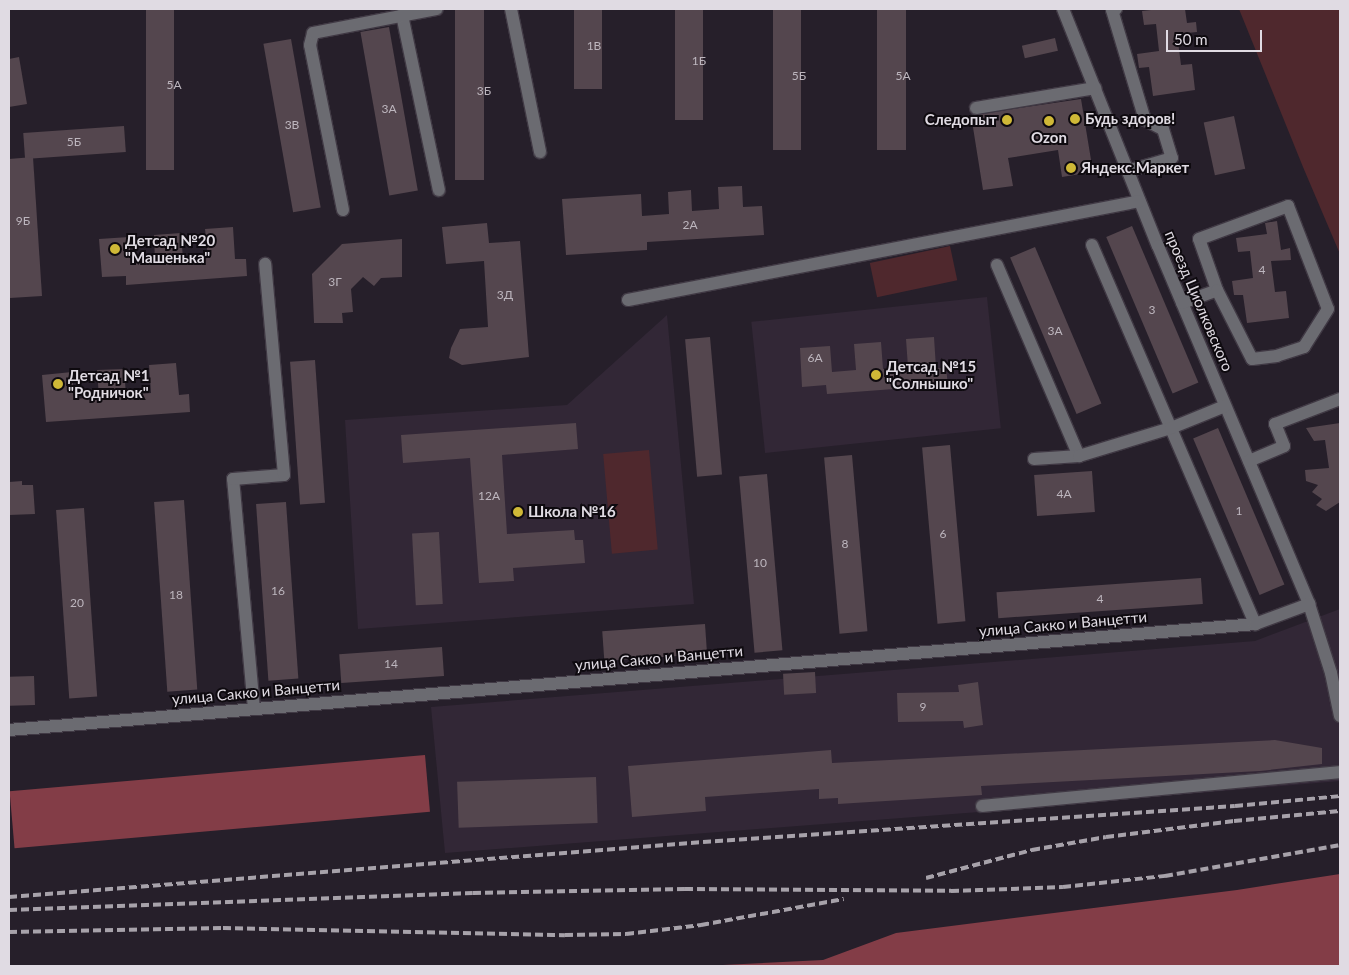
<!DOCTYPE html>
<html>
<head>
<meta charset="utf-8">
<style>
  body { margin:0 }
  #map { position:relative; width:1349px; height:975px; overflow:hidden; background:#261f2a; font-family:Lato,sans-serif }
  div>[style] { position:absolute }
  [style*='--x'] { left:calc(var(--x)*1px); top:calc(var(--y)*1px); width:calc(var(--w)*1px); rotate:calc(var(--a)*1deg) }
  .built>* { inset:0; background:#322736; transform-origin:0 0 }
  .green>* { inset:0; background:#4f282d; transform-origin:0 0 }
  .forest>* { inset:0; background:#833d47; transform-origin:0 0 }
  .building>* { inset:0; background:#54464e; transform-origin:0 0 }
  .roads { filter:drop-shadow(1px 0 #403944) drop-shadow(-1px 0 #403944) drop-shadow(0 1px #403944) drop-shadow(0 -1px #403944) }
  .minor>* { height:12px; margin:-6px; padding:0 6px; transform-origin:6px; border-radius:6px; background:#6b6b71 }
  .rail>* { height:4px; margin-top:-2px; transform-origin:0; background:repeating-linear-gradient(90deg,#a7a2aa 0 8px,transparent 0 12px) }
  .dots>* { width:14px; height:14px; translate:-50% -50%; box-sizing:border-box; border:2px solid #0e0a0f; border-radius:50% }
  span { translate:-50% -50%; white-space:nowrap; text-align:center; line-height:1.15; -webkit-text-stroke:4px #0e0a0f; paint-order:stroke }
  .number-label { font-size:12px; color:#bdb6be }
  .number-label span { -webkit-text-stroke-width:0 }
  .poi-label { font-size:15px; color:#e0dbe3; font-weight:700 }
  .left { translate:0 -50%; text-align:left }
  .right { translate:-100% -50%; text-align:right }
  .street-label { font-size:15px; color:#e0dbe3 }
  .frame { position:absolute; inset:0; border:10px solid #e0dbe3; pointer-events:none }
  .scale { position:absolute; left:1166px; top:30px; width:96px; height:22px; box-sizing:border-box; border:2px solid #e0dbe3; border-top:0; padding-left:6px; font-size:15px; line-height:18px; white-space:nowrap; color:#e0dbe3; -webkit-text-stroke:4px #0e0a0f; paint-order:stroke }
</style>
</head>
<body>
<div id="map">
  <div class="built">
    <div style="left:987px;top:297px;width:132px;height:237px;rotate:84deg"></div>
    <div style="clip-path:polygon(667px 315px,694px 604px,358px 629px,345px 420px,567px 405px)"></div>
    <div style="clip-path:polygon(1340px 609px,1340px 781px,979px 812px,445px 853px,431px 707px,1255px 641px)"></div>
  </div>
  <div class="green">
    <div style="clip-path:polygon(1239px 9px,1340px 9px,1340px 254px,1303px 167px)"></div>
    <div style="left:950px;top:246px;width:35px;height:82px;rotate:78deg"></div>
    <div style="left:649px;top:450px;width:100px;height:46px;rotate:85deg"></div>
  </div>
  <div class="forest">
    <div style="left:425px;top:755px;width:57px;height:417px;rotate:85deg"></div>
    <div style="clip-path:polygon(1340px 874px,1340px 966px,702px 966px,823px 960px,896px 933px,1237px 890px)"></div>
  </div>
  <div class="building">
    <div style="left:146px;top:9px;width:28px;height:161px"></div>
    <div style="left:455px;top:9px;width:29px;height:171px"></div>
    <div style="left:574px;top:9px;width:28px;height:80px"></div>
    <div style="left:675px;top:9px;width:28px;height:111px"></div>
    <div style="left:773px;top:9px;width:28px;height:141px"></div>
    <div style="left:877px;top:9px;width:29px;height:141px"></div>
    <div style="clip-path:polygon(1160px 9px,1185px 9px,1187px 23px,1196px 22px,1197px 32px,1177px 34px,1181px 65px,1192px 64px,1195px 90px,1153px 96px,1149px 67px,1139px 68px,1137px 54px,1159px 51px,1156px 24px,1144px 25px,1142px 11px)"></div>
    <div style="left:389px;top:27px;width:166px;height:29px;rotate:80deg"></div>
    <div style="left:1055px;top:38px;width:13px;height:34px;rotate:77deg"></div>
    <div style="left:291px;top:39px;width:171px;height:28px;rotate:80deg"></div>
    <div style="clip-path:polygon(19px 57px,27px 104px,9px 107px,9px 59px)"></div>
    <div style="clip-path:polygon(1081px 99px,1093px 172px,1062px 177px,1058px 150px,1008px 158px,1013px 186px,983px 190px,971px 115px)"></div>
    <div style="left:1234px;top:116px;width:54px;height:31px;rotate:78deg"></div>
    <div style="left:124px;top:126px;width:26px;height:101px;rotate:86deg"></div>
    <div style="clip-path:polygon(33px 157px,42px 296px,10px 298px,9px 159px)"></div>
    <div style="clip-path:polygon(742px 186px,743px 207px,762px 206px,764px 235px,647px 242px,647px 250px,566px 255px,562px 199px,641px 194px,642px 216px,669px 214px,668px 192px,691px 190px,692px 211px,719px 209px,718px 187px)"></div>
    <div style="clip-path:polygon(1277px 221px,1281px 250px,1290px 248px,1291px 260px,1271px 261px,1275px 292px,1286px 291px,1289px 318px,1247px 323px,1243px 295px,1234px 295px,1232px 281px,1253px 278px,1250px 251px,1238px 252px,1236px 238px,1267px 234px,1265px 223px)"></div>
    <div style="clip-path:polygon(487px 223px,489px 243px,520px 241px,529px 357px,462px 365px,449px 358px,451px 348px,460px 329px,488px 327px,484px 261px,446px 264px,442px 227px)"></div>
    <div style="left:1132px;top:226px;width:170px;height:28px;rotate:67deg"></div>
    <div style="clip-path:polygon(233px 227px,235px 259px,246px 259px,247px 276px,126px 285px,126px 276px,102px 277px,99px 239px,129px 237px,131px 263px,155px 261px,154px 235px,181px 233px,183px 259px,208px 258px,205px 229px)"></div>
    <div style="clip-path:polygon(402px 239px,402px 277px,381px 278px,374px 286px,363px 277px,351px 289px,353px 312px,342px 313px,343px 323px,314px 323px,312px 274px,342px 244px)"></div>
    <div style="left:1035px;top:247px;width:170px;height:27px;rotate:67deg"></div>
    <div style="left:710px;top:337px;width:138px;height:25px;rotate:85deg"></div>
    <div style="clip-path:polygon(934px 337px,936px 368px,946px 368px,948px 385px,827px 394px,826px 385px,802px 387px,800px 348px,830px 346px,832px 372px,856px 370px,854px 344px,881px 342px,883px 369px,908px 367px,906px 339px)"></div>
    <div style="left:315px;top:360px;width:143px;height:25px;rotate:86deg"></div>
    <div style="clip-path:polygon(176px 363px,179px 395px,189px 394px,190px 412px,46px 422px,42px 375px,72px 372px,74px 399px,99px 397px,97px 370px,124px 369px,126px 395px,151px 393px,149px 365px)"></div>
    <div style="clip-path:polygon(576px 423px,578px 449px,502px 455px,507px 534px,574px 530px,575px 540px,583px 540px,585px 563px,513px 568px,514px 581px,479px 583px,470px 458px,403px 463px,401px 435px)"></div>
    <div style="clip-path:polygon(1340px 423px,1340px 502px,1326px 511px,1316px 505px,1322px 499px,1312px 492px,1318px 485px,1306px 481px,1305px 470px,1329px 468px,1325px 440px,1314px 441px,1306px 428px)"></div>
    <div style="left:1218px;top:428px;width:170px;height:27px;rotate:67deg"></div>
    <div style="left:950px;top:445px;width:177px;height:28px;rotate:85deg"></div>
    <div style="left:852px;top:455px;width:177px;height:28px;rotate:85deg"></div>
    <div style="left:1092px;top:471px;width:41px;height:58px;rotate:86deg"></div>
    <div style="left:767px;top:474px;width:177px;height:28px;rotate:85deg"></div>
    <div style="clip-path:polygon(22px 481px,22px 485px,33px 485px,35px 514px,9px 515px,9px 482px)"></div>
    <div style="left:184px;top:500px;width:190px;height:30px;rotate:86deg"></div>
    <div style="left:286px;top:502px;width:177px;height:30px;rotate:86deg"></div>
    <div style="left:84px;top:508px;width:189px;height:28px;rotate:86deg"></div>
    <div style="left:439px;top:532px;width:72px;height:27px;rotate:87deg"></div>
    <div style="left:1201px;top:578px;width:26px;height:205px;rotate:86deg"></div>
    <div style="left:705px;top:624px;width:30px;height:103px;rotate:86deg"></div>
    <div style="left:442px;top:647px;width:29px;height:103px;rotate:86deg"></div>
    <div style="left:815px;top:672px;width:21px;height:32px;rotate:87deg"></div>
    <div style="left:34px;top:676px;width:29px;height:25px;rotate:88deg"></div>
    <div style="clip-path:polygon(978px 682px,983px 725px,964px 728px,963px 721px,898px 722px,897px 693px,959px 692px,958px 685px)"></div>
    <div style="clip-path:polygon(1275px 740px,1322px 748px,1322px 764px,1260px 771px,981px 786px,982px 795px,838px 804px,838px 798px,819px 799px,819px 789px,705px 797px,706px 811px,632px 817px,628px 766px,831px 750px,832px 763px)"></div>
    <div style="left:596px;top:777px;width:46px;height:139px;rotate:88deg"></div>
  </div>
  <div class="roads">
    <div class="minor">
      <div style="--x:511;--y:9;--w:146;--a:78.5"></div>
      <div style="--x:1063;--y:9;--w:255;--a:68.2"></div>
      <div style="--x:1158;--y:246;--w:389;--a:67.1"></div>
      <div style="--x:1309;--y:604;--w:72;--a:72.3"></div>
      <div style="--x:1331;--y:673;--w:44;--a:78.2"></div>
      <div style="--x:1116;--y:9;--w:4;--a:166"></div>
      <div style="--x:1112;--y:10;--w:115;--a:73.3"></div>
      <div style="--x:1145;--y:120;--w:20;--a:27"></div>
      <div style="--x:1163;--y:129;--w:30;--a:73"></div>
      <div style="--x:1172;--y:158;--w:46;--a:163.5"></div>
      <div style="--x:402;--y:15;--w:179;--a:78.1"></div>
      <div style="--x:976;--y:108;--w:121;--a:-9.5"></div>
      <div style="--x:343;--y:210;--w:168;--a:-101.3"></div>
      <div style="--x:310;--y:45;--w:12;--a:-76"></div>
      <div style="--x:313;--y:33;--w:126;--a:-11"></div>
      <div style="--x:1092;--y:245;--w:413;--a:66.7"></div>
      <div style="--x:997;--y:265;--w:208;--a:66.8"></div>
      <div style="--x:628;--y:300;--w:521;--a:-10.94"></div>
      <div style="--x:1182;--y:303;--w:37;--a:-20"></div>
      <div style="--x:1217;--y:290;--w:54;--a:-109.4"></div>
      <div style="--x:1199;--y:239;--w:95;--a:-20.3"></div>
      <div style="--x:1288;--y:206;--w:110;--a:68.8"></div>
      <div style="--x:1328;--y:309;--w:45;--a:122.3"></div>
      <div style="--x:1304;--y:347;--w:28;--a:162"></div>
      <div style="--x:1277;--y:356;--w:25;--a:173"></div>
      <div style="--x:1252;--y:359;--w:77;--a:-116.9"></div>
      <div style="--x:1034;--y:459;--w:45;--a:-3.8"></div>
      <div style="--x:1079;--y:456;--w:96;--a:-16.9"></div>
      <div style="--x:1171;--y:428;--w:58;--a:-22.2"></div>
      <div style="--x:1249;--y:461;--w:38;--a:-23"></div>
      <div style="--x:1284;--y:446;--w:24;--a:-112"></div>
      <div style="--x:1275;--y:424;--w:70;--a:-21"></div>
      <div style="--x:254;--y:709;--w:231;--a:-95.2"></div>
      <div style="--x:233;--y:479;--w:51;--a:-4.5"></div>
      <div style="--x:284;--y:475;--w:212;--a:-95.1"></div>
      <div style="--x:9;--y:730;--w:1251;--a:-4.86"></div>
      <div style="--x:1255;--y:624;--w:58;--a:-20.3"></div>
      <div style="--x:982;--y:806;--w:360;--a:-5.4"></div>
    </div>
  </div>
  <div class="rail">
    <div style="--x:926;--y:878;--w:110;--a:-14.8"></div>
    <div style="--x:1032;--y:850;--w:75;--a:-10"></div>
    <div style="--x:1106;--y:837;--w:129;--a:-7.1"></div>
    <div style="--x:1234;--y:821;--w:106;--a:-5.4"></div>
    <div style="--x:9;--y:897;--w:696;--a:-4.53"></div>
    <div style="--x:703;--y:842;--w:533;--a:-3.87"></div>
    <div style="--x:1235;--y:806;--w:105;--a:-5.4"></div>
    <div style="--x:9;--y:910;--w:464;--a:-2.1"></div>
    <div style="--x:473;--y:893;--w:212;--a:-1.1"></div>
    <div style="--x:685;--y:889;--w:266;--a:0.4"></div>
    <div style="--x:951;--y:891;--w:112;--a:-2"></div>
    <div style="--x:1063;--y:887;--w:103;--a:-6.2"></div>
    <div style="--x:1165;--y:876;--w:178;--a:-10"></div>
    <div style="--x:9;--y:932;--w:214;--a:-1.1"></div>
    <div style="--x:223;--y:928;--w:342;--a:1.2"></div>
    <div style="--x:565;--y:935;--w:61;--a:-0.9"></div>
    <div style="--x:626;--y:934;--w:76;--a:-6.8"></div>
    <div style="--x:701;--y:925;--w:145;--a:-10.3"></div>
  </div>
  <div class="dots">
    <div style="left:1075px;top:119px;background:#cfb837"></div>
    <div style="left:1007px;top:120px;background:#cfb837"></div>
    <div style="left:1049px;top:121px;background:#cfb837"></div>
    <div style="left:1071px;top:168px;background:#cfb837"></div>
    <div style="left:115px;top:249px;background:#cfb837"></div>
    <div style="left:876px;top:375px;background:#cfb837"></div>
    <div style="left:58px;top:384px;background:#cfb837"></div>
    <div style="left:518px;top:512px;background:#cfb837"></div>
  </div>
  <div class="number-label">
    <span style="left:594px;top:46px">1В</span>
    <span style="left:699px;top:61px">1Б</span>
    <span style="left:799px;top:76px">5Б</span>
    <span style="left:903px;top:76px">5А</span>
    <span style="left:174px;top:85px">5А</span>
    <span style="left:484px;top:91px">3Б</span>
    <span style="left:389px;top:109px">3А</span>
    <span style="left:292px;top:125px">3В</span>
    <span style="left:74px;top:142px">5Б</span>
    <span style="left:23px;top:221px">9Б</span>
    <span style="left:690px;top:225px">2А</span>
    <span style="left:1262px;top:270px">4</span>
    <span style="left:335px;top:282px">3Г</span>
    <span style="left:505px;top:295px">3Д</span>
    <span style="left:1152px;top:310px">3</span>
    <span style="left:1055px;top:331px">3А</span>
    <span style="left:815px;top:358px">6А</span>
    <span style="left:1064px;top:494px">4А</span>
    <span style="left:489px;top:496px">12А</span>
    <span style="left:1239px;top:511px">1</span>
    <span style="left:943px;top:534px">6</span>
    <span style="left:845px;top:544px">8</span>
    <span style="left:760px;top:563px">10</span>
    <span style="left:278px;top:591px">16</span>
    <span style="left:176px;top:595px">18</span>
    <span style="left:1100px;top:599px">4</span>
    <span style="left:77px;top:603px">20</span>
    <span style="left:391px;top:664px">14</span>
    <span style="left:923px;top:707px">9</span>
  </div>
  <div class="poi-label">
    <span class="left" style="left:1085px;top:119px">Будь здоров!</span>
    <span class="right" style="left:997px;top:120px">Следопыт</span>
    <span style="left:1049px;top:138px">Ozon</span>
    <span class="left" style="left:1081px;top:168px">Яндекс.Маркет</span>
    <span class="left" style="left:125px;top:249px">Детсад №20<br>"Машенька"</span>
    <span class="left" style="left:886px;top:375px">Детсад №15<br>"Солнышко"</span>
    <span class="left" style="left:68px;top:384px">Детсад №1<br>"Родничок"</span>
    <span class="left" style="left:528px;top:512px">Школа №16</span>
  </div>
  <div class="street-label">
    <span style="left:1199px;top:301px;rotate:67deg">проезд Циолковского</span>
    <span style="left:1063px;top:624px;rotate:-5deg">улица Сакко и Ванцетти</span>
    <span style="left:659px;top:658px;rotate:-5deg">улица Сакко и Ванцетти</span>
    <span style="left:256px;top:692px;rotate:-5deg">улица Сакко и Ванцетти</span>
  </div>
  <div class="frame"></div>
  <div class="scale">50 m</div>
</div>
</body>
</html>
